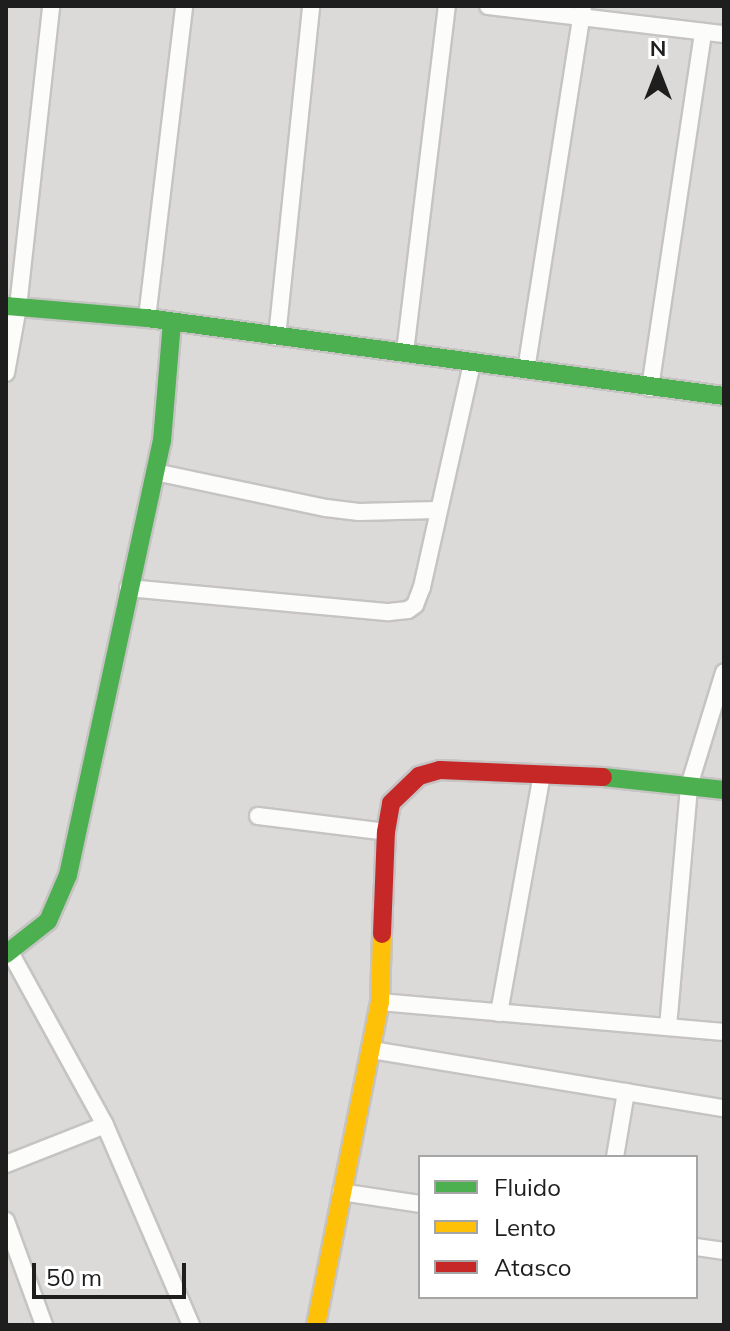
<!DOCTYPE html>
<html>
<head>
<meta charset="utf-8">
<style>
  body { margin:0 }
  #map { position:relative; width:730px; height:1331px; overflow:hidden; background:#edebe7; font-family:Mulish,sans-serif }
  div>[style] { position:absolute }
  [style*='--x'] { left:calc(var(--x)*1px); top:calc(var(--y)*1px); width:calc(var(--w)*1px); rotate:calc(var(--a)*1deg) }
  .residential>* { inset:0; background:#dcdad8 }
  .roads { filter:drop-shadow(2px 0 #c5c4c3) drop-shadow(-2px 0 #c5c4c3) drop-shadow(0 2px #c5c4c3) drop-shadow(0 -2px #c5c4c3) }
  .street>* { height:16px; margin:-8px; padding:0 8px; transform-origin:8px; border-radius:8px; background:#fcfcfb }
  .fast>* { height:18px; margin:-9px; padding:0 9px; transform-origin:9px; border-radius:9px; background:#4caf50 }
  .slow>* { height:18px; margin:-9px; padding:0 9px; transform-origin:9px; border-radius:9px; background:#ffc107 }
  .jam>* { height:18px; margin:-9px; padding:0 9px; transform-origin:9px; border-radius:9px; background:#c62828 }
  span { translate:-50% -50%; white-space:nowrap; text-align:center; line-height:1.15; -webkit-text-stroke:8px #fff; paint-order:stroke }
  .frame { position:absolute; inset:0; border:8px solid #1e1e1e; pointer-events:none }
  .legend { position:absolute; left:418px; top:1155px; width:280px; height:144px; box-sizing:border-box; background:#fff; border:2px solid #a5a5a5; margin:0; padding:10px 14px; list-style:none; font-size:24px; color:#1e1e1e }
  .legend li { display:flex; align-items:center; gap:16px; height:40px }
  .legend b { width:40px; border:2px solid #a5a5a5 }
  .north { position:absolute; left:618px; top:32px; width:80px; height:80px; -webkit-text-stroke:6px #fff; paint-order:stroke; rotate:0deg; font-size:22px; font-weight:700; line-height:32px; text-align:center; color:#1e1e1e }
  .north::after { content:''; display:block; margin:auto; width:28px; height:36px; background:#1e1e1e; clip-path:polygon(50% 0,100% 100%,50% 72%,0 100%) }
  .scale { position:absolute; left:32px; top:1263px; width:154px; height:36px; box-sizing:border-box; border:4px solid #1e1e1e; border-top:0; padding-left:10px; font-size:24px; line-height:28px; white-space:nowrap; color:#1e1e1e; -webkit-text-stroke:6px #fff; paint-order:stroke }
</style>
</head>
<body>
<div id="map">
  <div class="residential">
    <div style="clip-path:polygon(evenodd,6px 6px,724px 6px,724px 1325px,6px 1325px,6px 6px,420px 1157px,696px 1157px,696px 1297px,420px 1297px,420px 1157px)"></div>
  </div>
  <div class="roads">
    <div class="street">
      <div style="--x:488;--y:6;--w:238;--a:6.8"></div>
      <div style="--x:147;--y:318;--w:314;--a:-83.2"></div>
      <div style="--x:277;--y:337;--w:333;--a:-84.1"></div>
      <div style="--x:405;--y:352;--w:349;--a:-83.1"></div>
      <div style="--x:526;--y:370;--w:368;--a:-81.1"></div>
      <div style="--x:6;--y:373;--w:67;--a:-79.7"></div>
      <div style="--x:18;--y:307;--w:303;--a:-83.7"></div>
      <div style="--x:650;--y:388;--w:360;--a:-81.5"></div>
      <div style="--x:155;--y:472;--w:175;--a:11.9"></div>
      <div style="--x:326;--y:508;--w:33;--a:7"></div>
      <div style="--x:359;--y:512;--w:78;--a:-1.5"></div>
      <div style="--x:128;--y:588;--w:262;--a:5.3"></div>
      <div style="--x:389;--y:612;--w:19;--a:-6"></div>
      <div style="--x:408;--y:610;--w:9;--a:-36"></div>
      <div style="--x:415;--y:605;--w:19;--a:-69"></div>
      <div style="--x:422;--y:587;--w:229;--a:-77.4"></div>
      <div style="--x:258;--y:816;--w:129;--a:7.1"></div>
      <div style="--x:10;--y:952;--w:197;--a:61.2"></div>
      <div style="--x:105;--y:1125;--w:218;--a:66.7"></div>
      <div style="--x:380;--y:1002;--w:345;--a:5"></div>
      <div style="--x:499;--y:1013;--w:243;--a:-79.8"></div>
      <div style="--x:668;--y:1027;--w:242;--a:-85"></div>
      <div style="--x:689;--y:786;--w:119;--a:-72.9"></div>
      <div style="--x:372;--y:1050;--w:357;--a:9.4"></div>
      <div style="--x:615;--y:1157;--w:66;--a:-80.4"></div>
      <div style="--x:6;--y:1164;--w:106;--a:-21.5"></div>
      <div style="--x:341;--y:1192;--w:80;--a:8.6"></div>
      <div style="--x:6;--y:1221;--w:111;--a:69.9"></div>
      <div style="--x:696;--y:1247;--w:28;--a:8"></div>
    </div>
    <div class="fast">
      <div style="--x:6;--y:306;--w:142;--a:4.9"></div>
      <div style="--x:147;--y:318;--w:582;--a:7.7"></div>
      <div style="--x:603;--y:777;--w:122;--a:6.1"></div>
      <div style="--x:6;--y:954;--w:53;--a:-38.2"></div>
      <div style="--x:48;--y:921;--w:50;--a:-66.5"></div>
      <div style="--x:68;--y:875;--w:444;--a:-77.8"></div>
      <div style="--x:162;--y:441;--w:118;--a:-85.2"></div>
    </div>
    <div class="slow">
      <div style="--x:316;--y:1325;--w:329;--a:-78.8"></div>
      <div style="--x:380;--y:1002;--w:68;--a:-88.3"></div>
    </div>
    <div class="jam">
      <div style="--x:382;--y:934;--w:102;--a:-87.8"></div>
      <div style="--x:386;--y:832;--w:29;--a:-80"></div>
      <div style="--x:391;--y:803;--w:39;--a:-44"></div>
      <div style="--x:419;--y:776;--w:22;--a:-16"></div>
      <div style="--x:440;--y:770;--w:163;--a:2.5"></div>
    </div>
  </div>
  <div class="frame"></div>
  <ul class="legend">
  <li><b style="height:10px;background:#4caf50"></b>Fluido</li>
  <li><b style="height:10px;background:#ffc107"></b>Lento</li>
  <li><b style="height:10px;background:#c62828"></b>Atasco</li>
  </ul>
  <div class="north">N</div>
  <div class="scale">50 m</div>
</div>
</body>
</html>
